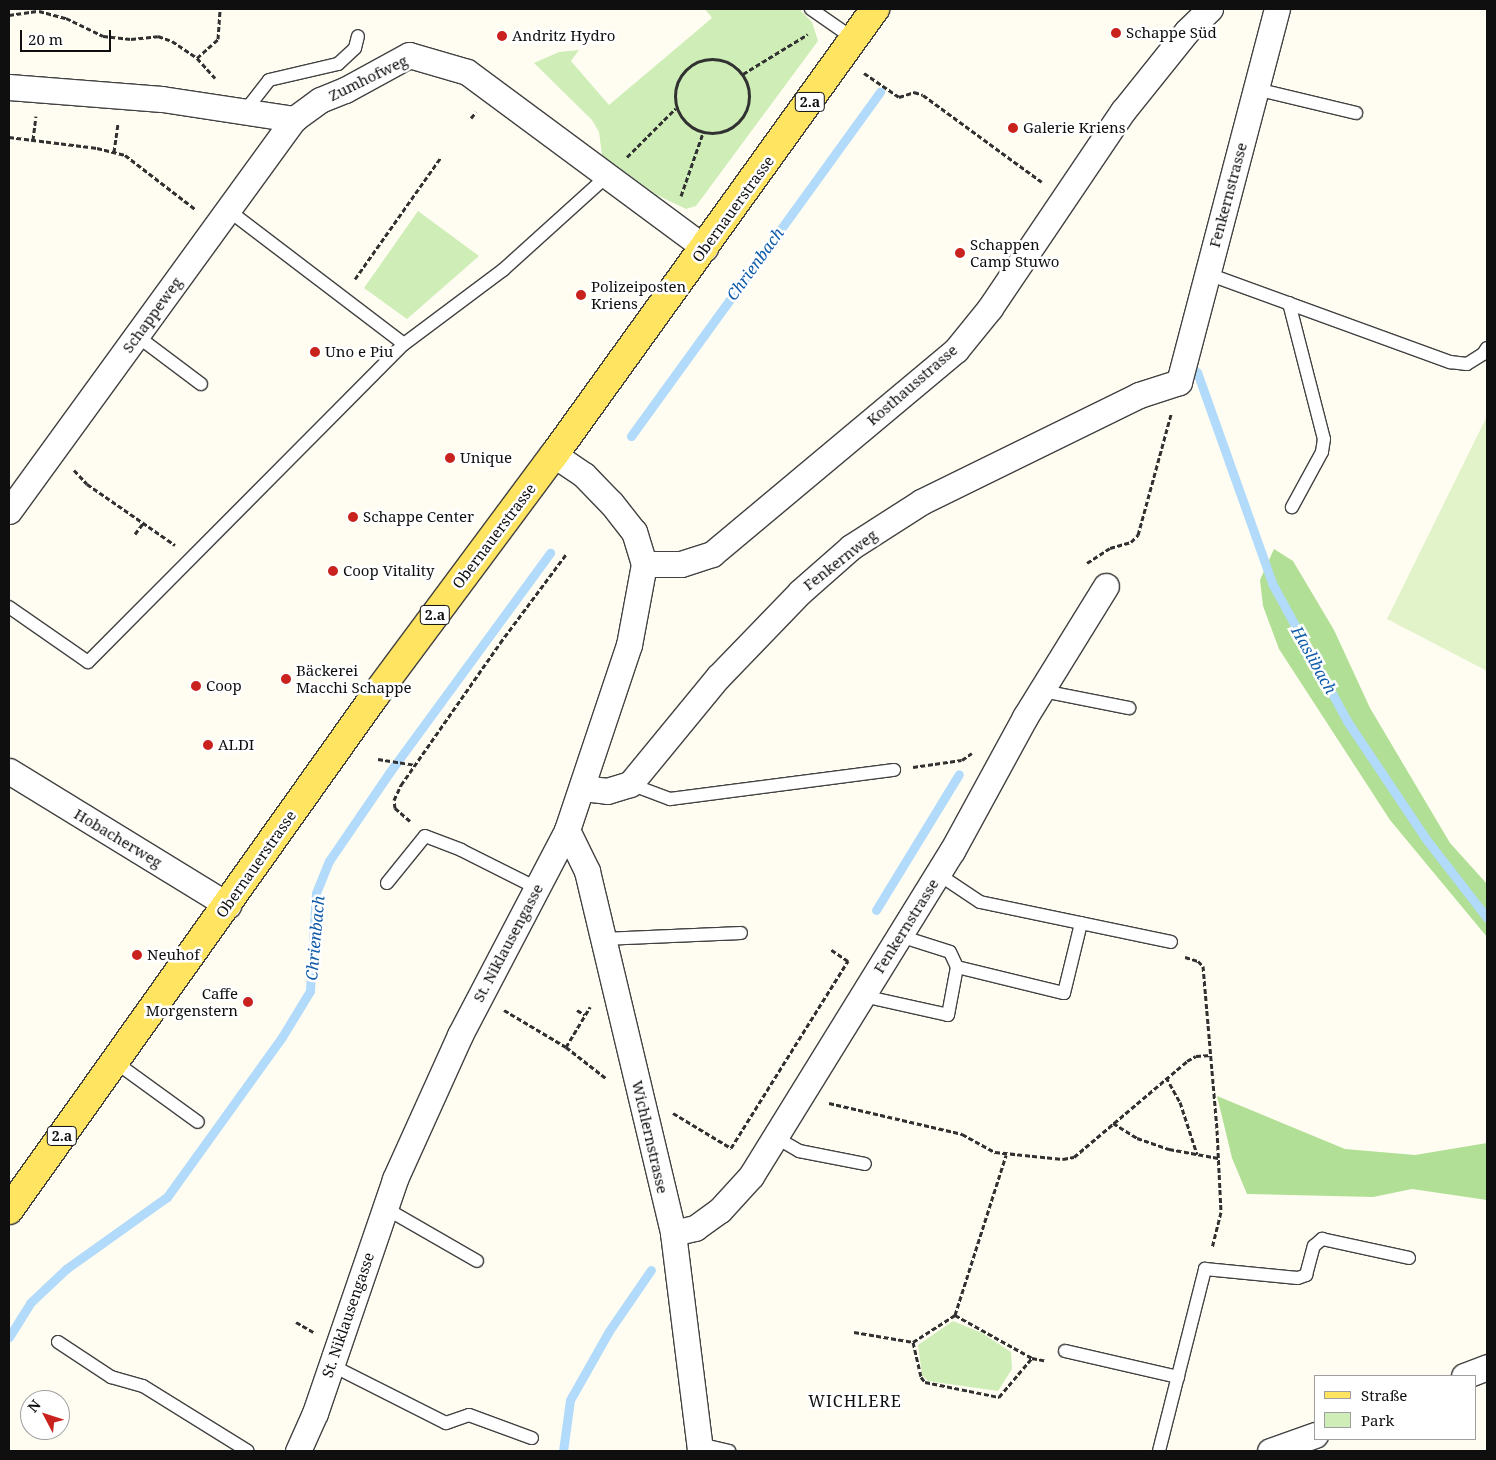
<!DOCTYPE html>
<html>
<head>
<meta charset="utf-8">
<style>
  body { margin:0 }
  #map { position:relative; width:1496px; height:1460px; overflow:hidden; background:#fffdf1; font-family:"Noto Serif",serif }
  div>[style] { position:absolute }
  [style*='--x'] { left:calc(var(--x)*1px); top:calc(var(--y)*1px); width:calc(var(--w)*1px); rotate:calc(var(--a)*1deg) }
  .green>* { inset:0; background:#cfedb7 }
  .forest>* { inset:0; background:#b1df95 }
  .pitch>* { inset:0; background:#e2f3ca }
  .stream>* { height:9px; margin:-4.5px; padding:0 4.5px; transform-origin:4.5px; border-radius:4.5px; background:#b2dafa }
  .path>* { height:3px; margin-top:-1.5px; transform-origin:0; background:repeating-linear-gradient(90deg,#313131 0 5px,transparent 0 7.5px) }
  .path>.ring { margin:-1.5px; padding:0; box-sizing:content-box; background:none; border:3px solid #313131; border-radius:50% }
  .roads { filter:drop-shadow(1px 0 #424242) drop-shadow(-1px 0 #424242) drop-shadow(0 1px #424242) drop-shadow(0 -1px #424242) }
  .lane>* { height:12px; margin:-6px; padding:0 6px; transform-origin:6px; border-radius:6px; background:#fff }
  .street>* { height:25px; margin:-12.5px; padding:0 12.5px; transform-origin:12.5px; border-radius:12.5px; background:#fff }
  .primary>* { height:28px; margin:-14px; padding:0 14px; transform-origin:14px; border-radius:14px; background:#ffe461 }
  .dots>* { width:14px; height:14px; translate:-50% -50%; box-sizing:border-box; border:2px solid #fff; border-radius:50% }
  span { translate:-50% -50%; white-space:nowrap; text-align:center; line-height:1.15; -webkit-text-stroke:5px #fff; paint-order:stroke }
  .shield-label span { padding:1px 4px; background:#fff; border:1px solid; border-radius:4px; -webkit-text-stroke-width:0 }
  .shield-label { font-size:14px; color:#0f0f0f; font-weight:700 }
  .poi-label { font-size:15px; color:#0f0f0f }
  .left { translate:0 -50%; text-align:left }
  .right { translate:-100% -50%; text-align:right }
  .street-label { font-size:15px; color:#0f0f0f }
  .water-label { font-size:16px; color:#0f5baa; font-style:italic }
  .neighbourhood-label { font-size:16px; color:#0f0f0f; letter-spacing:1px }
  .frame { position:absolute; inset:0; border:10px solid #0f0f0f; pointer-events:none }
  .legend { position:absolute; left:1314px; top:1375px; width:162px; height:65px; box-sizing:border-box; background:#fff; border:1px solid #9f9f9f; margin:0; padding:6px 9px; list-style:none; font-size:15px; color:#0f0f0f }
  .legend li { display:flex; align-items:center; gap:10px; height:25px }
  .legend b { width:25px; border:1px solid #9f9f9f }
  .north { position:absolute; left:20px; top:1390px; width:50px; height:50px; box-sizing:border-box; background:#fff; border:1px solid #9f9f9f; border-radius:50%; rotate:310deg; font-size:14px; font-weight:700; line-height:20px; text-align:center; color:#0f0f0f }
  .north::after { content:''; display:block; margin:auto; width:18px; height:22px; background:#c9211d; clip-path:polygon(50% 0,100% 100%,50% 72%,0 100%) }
  .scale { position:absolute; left:20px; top:30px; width:91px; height:22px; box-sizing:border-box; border:2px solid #0f0f0f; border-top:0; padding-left:6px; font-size:15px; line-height:18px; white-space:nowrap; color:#0f0f0f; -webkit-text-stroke:4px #fff; paint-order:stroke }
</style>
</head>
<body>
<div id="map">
  <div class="green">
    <div style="clip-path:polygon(705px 9px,802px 9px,801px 11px,812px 22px,818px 41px,696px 206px,686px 209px,657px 195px,602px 155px,599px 132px,592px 120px,534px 63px,559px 52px,579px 50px,571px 61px,609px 105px,712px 18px)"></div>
    <div style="clip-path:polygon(418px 211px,479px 256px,407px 319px,364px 288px)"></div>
    <div style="clip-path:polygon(953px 1321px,982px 1333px,1011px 1352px,1012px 1369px,998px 1391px,928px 1381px,922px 1375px,918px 1345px)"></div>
  </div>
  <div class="forest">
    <div style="clip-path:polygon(1274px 549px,1293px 561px,1334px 630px,1370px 708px,1450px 843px,1487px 884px,1487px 937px,1390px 820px,1279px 649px,1263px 606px,1260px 580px)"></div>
    <div style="clip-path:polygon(1217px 1096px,1345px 1149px,1415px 1155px,1487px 1143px,1487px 1200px,1412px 1189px,1373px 1197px,1247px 1194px,1232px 1158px)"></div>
  </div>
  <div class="pitch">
    <div style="clip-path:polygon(1487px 416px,1487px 671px,1387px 619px)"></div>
  </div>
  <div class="stream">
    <div style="--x:1197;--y:372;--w:226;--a:70.4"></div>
    <div style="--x:1273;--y:585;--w:155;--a:61.4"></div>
    <div style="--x:1347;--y:721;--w:142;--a:56.2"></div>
    <div style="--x:1426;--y:839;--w:100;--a:52.3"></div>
    <div style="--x:631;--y:436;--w:425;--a:-54.1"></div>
    <div style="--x:876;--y:910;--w:159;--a:-58.6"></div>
    <div style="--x:9;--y:1337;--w:40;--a:-58"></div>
    <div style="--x:30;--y:1303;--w:50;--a:-43.4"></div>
    <div style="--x:66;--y:1269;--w:124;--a:-35.5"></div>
    <div style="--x:167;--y:1197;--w:197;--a:-54.3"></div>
    <div style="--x:282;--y:1037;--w:54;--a:-58.7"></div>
    <div style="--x:310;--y:991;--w:98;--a:-86.5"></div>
    <div style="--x:316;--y:893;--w:35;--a:-68"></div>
    <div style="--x:329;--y:861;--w:107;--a:-55.7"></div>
    <div style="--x:389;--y:773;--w:273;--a:-53.8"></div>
    <div style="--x:563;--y:1451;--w:51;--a:-82.2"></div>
    <div style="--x:570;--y:1400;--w:79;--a:-60.5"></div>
    <div style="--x:609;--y:1331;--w:74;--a:-55.5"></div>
  </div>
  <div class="path">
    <div style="--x:9;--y:15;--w:30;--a:-8"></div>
    <div style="--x:39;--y:11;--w:28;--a:15"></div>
    <div style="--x:66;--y:18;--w:41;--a:25.9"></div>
    <div style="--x:103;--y:36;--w:28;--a:6"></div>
    <div style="--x:131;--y:39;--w:27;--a:-6"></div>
    <div style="--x:158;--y:36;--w:15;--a:20"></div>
    <div style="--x:172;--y:41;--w:30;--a:34"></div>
    <div style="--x:197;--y:58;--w:27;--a:48"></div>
    <div style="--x:197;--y:58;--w:28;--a:-42"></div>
    <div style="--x:218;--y:39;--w:30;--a:-86"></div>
    <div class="ring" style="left:675px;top:59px;width:71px;height:71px"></div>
    <div style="--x:864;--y:73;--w:42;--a:34.4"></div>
    <div style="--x:899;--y:97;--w:16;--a:-18"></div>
    <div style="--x:914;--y:92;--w:9;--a:18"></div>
    <div style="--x:923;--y:95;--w:147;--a:36.2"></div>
    <div style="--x:743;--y:74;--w:76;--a:-31.6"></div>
    <div style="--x:471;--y:118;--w:8;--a:-50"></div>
    <div style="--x:9;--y:137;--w:89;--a:7.1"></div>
    <div style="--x:97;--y:148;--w:29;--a:14"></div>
    <div style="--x:125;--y:155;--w:88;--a:37.6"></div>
    <div style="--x:33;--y:140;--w:24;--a:-83"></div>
    <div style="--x:114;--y:152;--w:29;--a:-82"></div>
    <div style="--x:627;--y:157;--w:69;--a:-45"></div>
    <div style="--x:681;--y:196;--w:67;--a:-70.8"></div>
    <div style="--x:355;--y:279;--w:149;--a:-54.8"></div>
    <div style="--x:74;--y:470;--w:19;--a:47"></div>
    <div style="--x:87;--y:484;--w:107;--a:34.7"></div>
    <div style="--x:135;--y:534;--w:15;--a:-53"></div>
    <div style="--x:1087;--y:563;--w:27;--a:-33"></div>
    <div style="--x:1110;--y:548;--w:22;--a:-16"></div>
    <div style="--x:1131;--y:542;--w:10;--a:-45"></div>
    <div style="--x:1138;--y:535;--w:125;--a:-74.7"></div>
    <div style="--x:378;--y:759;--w:36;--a:9"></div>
    <div style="--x:913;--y:767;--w:49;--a:-8.1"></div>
    <div style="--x:962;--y:760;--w:12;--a:-35"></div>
    <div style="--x:410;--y:821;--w:20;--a:-139"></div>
    <div style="--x:395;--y:808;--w:8;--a:-97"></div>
    <div style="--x:394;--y:800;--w:17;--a:-65"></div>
    <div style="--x:401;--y:785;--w:173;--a:-55.1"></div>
    <div style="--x:500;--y:643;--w:112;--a:-53.3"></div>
    <div style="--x:1185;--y:957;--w:14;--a:17"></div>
    <div style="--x:1198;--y:961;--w:7;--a:45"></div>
    <div style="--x:1203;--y:966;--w:165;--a:85.1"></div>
    <div style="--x:1217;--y:1130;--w:82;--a:87.2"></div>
    <div style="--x:1221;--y:1212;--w:36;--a:104"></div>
    <div style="--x:504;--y:1010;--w:72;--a:30.8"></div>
    <div style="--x:566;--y:1047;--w:52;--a:38"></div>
    <div style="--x:577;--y:1010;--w:9;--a:32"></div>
    <div style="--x:566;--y:1047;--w:47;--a:-59"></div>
    <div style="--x:1166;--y:1077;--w:29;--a:61"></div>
    <div style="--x:1180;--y:1102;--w:55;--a:71.9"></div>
    <div style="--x:829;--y:1103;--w:137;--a:13.1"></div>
    <div style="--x:962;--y:1134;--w:38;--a:29"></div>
    <div style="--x:995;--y:1152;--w:68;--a:5.9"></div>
    <div style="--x:1063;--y:1159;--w:11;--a:-10"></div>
    <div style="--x:1074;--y:1157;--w:148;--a:-40.3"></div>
    <div style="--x:1187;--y:1061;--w:10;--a:-29"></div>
    <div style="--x:1196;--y:1056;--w:15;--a:-4"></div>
    <div style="--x:673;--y:1113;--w:68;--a:31.1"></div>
    <div style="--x:731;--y:1148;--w:221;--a:-58"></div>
    <div style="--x:848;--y:961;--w:22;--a:-146"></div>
    <div style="--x:1113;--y:1123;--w:28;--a:32"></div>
    <div style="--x:1137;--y:1138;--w:34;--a:19"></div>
    <div style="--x:1169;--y:1149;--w:50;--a:10.4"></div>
    <div style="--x:955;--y:1315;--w:168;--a:-72.3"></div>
    <div style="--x:296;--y:1322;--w:20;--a:30"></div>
    <div style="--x:854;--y:1332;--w:60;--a:9.6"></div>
    <div style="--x:913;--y:1342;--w:50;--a:-32.7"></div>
    <div style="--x:955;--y:1315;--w:88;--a:29.2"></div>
    <div style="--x:1032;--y:1358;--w:15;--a:11"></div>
    <div style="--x:913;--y:1342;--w:36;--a:77"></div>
    <div style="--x:921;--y:1377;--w:6;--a:51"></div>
    <div style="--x:925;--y:1382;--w:76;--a:11.5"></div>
    <div style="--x:999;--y:1397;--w:51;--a:-49.8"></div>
  </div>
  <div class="roads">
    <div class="lane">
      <div style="--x:811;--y:9;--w:52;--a:34.9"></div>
      <div style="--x:1256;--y:89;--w:103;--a:13.5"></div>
      <div style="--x:245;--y:111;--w:39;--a:-52"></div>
      <div style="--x:269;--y:80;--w:71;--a:-13.1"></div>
      <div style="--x:338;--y:64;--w:23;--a:-43"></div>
      <div style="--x:355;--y:48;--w:12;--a:-76"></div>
      <div style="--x:228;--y:210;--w:221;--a:37.3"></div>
      <div style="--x:1208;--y:274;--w:258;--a:20"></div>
      <div style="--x:1450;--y:362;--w:17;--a:7"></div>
      <div style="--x:1467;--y:364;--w:19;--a:-32"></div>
      <div style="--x:1483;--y:354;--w:7;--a:-56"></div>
      <div style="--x:1289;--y:303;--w:140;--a:75.6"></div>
      <div style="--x:1324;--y:439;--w:13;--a:99"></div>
      <div style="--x:1322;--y:452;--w:63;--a:118.6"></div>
      <div style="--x:137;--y:336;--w:80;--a:36.9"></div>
      <div style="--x:9;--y:607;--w:96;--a:34.8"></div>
      <div style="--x:88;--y:662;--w:448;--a:-45.2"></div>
      <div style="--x:404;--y:344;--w:124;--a:-36.8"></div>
      <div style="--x:503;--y:270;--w:142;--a:-42.1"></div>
      <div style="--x:1043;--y:691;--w:88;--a:11.2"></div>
      <div style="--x:630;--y:784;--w:43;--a:20.6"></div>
      <div style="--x:670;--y:799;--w:226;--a:-7.4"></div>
      <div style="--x:938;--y:874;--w:50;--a:33.7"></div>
      <div style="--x:980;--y:902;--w:195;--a:11.8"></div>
      <div style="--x:387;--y:883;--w:60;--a:-51"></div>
      <div style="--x:425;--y:836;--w:39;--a:21"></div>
      <div style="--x:461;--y:850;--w:85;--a:26.6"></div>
      <div style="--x:900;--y:936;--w:52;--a:17.7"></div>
      <div style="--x:950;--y:952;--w:17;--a:65"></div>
      <div style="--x:957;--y:967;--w:110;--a:13.7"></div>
      <div style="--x:1064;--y:993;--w:72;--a:-76.3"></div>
      <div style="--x:603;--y:939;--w:138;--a:-2.5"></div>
      <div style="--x:863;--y:996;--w:87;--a:12.6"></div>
      <div style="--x:948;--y:1015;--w:49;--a:-79.4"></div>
      <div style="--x:115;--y:1062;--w:102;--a:35.9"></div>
      <div style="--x:775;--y:1137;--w:28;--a:30"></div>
      <div style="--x:799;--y:1151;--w:67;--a:11.1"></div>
      <div style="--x:385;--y:1208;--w:106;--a:29.9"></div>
      <div style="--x:58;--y:1342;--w:64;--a:33.4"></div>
      <div style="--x:111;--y:1377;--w:33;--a:16"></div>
      <div style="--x:143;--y:1386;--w:123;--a:31.8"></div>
      <div style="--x:1065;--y:1351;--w:116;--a:13"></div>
      <div style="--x:331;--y:1365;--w:129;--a:26.8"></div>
      <div style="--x:446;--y:1423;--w:24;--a:-19"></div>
      <div style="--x:469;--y:1415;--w:67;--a:20.1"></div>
      <div style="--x:699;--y:1444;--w:31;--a:13"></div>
      <div style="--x:1159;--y:1451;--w:188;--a:-75.8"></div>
      <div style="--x:1205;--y:1269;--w:93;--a:5.5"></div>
      <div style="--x:1298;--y:1278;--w:9;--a:-21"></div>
      <div style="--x:1306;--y:1275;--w:30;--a:-75"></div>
      <div style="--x:1314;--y:1246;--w:11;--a:-41"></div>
      <div style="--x:1322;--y:1239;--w:89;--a:12.3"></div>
    </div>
    <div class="street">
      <div style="--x:9;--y:87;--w:153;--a:4.5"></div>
      <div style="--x:162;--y:99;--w:134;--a:8.6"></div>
      <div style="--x:9;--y:511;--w:485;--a:-54"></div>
      <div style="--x:294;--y:119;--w:32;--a:-36"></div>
      <div style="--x:320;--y:100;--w:27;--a:-22"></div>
      <div style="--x:345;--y:90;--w:73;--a:-28.7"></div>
      <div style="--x:409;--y:55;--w:60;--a:16.3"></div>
      <div style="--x:467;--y:72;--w:296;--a:36.5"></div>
      <div style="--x:644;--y:564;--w:37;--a:0"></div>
      <div style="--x:681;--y:564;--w:33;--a:-18"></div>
      <div style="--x:712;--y:554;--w:318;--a:-39.9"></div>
      <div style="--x:956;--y:350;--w:54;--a:-51"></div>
      <div style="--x:990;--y:308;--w:238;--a:-56"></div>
      <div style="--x:1123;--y:111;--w:102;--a:-51.3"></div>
      <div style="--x:1187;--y:31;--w:32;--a:-44"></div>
      <div style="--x:9;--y:771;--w:257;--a:31.5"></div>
      <div style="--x:583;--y:788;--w:24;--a:7"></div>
      <div style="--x:607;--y:791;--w:24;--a:-17"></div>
      <div style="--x:630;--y:784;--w:139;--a:-50.6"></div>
      <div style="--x:718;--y:677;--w:118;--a:-46"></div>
      <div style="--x:800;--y:592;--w:68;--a:-41.4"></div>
      <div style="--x:851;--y:547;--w:83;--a:-32.7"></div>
      <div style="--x:921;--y:502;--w:243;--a:-26.1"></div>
      <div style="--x:1139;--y:395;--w:42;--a:-18"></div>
      <div style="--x:1179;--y:382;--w:386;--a:-75.3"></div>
      <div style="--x:567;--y:830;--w:46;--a:64"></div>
      <div style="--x:587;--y:871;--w:372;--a:76.6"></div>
      <div style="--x:673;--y:1233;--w:220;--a:82.9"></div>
      <div style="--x:673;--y:1233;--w:23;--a:-13"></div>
      <div style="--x:695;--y:1228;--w:31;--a:-36"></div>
      <div style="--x:720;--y:1210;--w:46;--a:-47.6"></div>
      <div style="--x:751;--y:1176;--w:382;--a:-58.3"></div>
      <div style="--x:952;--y:851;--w:153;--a:-61.4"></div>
      <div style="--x:1025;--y:717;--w:154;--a:-58.3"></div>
      <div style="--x:1464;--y:1376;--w:25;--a:-21"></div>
      <div style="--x:298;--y:1451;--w:42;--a:-65.9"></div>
      <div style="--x:315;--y:1413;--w:247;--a:-71.1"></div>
      <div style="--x:395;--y:1179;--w:158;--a:-65.7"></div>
      <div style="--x:460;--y:1035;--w:231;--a:-62.4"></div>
      <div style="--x:567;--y:830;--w:195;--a:-71.5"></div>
      <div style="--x:629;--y:645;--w:82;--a:-79.5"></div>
      <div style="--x:644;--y:564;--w:34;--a:-107"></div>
      <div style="--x:634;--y:532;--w:37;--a:-128"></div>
      <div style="--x:611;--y:503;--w:39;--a:-134"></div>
      <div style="--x:584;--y:475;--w:36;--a:-146"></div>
      <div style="--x:1270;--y:1451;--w:48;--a:-19.6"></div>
    </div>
    <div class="primary">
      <div style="--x:9;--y:1210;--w:630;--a:-54.57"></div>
      <div style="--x:374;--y:697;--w:302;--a:-53.4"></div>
      <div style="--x:554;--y:455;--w:550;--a:-54.26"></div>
    </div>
  </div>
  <div class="dots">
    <div style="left:1116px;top:33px;background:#c9211d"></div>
    <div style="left:502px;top:36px;background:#c9211d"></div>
    <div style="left:1013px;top:128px;background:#c9211d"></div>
    <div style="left:960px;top:253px;background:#c9211d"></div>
    <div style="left:581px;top:295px;background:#c9211d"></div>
    <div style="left:315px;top:352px;background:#c9211d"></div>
    <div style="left:450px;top:458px;background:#c9211d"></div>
    <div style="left:353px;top:517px;background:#c9211d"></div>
    <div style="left:333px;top:571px;background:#c9211d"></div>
    <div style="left:286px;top:679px;background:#c9211d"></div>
    <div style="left:196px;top:686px;background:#c9211d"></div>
    <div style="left:208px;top:745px;background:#c9211d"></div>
    <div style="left:137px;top:955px;background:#c9211d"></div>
    <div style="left:248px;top:1002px;background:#c9211d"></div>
  </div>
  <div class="shield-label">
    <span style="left:810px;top:102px">2.a</span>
    <span style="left:435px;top:615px">2.a</span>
    <span style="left:62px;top:1136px">2.a</span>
  </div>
  <div class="poi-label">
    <span class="left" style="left:1126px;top:33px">Schappe Süd</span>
    <span class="left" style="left:512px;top:36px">Andritz Hydro</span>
    <span class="left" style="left:1023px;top:128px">Galerie Kriens</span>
    <span class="left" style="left:970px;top:253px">Schappen<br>Camp Stuwo</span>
    <span class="left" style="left:591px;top:295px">Polizeiposten<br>Kriens</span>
    <span class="left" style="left:325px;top:352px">Uno e Piu</span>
    <span class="left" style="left:460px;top:458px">Unique</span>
    <span class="left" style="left:363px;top:517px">Schappe Center</span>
    <span class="left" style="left:343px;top:571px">Coop Vitality</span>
    <span class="left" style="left:296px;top:679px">Bäckerei<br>Macchi Schappe</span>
    <span class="left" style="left:206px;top:686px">Coop</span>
    <span class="left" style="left:218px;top:745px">ALDI</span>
    <span class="left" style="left:147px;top:955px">Neuhof</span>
    <span class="right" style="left:238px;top:1002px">Caffe<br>Morgenstern</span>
  </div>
  <div class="street-label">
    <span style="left:368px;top:78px;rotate:-26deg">Zumhofweg</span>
    <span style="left:1228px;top:195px;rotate:-75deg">Fenkernstrasse</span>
    <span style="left:733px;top:209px;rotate:-54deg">Obernauerstrasse</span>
    <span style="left:152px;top:315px;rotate:-54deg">Schappeweg</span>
    <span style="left:912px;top:385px;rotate:-41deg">Kosthausstrasse</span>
    <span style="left:494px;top:536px;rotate:-53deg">Obernauerstrasse</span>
    <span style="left:840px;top:560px;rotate:-38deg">Fenkernweg</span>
    <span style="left:118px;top:838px;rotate:31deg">Hobacherweg</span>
    <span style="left:256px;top:864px;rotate:-55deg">Obernauerstrasse</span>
    <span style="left:906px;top:926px;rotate:-58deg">Fenkernstrasse</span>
    <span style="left:508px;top:943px;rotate:-62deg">St. Niklausengasse</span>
    <span style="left:650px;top:1137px;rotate:77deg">Wichlernstrasse</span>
    <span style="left:348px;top:1315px;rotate:-71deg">St. Niklausengasse</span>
  </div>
  <div class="water-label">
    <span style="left:755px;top:264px;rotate:-54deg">Chrienbach</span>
    <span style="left:1314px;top:660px;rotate:61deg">Haslibach</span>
    <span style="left:315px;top:938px;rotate:-85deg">Chrienbach</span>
  </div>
  <div class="neighbourhood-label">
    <span style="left:855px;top:1401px">WICHLERE</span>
  </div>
  <div class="frame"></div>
  <ul class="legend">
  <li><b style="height:6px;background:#ffe461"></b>Straße</li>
  <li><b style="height:14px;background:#cfedb7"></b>Park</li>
  </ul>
  <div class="north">N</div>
  <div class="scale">20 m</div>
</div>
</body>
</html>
